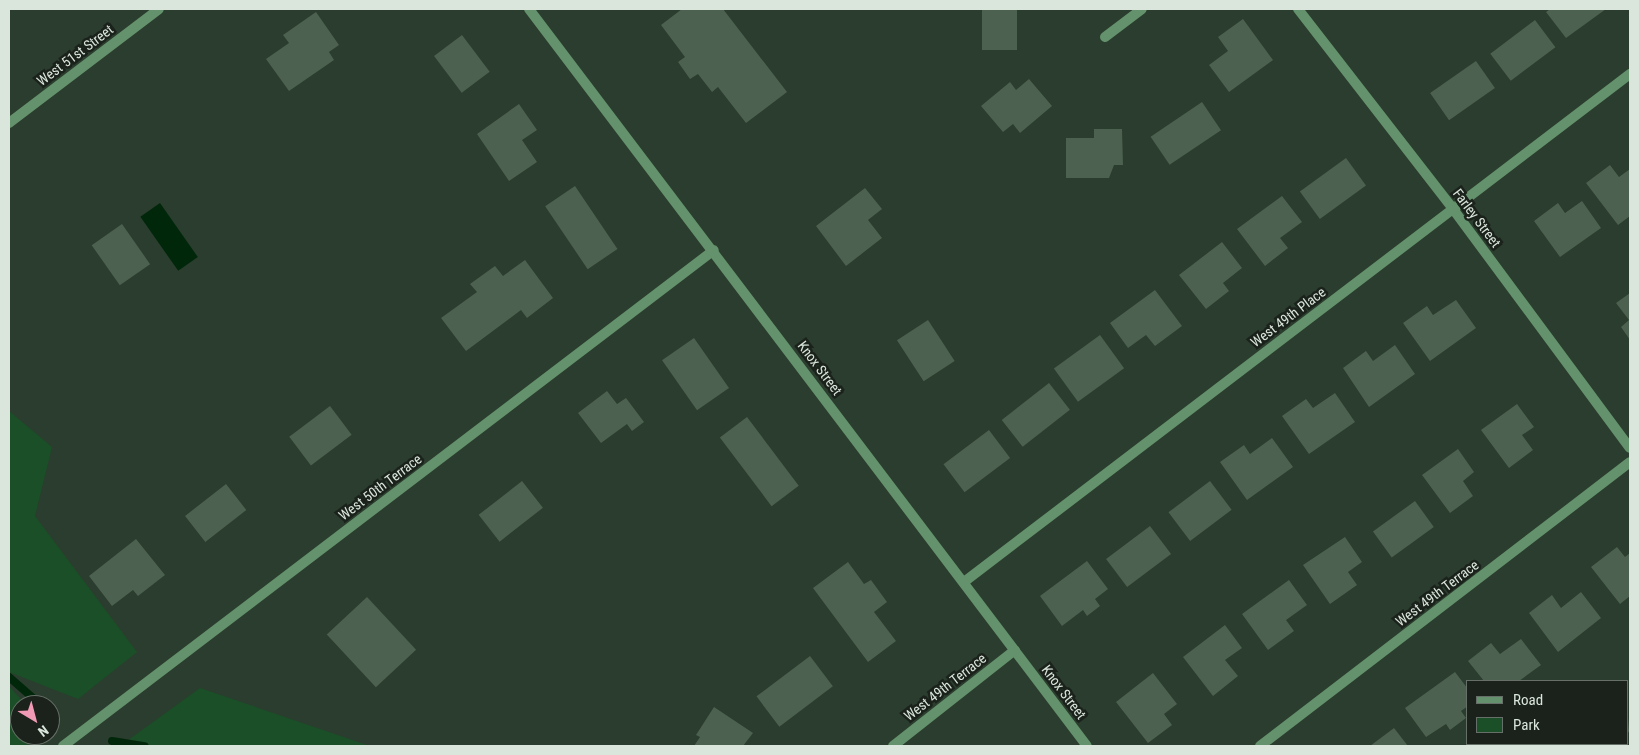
<!DOCTYPE html>
<html>
<head>
<meta charset="utf-8">
<style>
  body { margin:0 }
  #map { position:relative; width:1639px; height:755px; overflow:hidden; background:#2b3d2e; font-family:"Roboto Condensed",sans-serif }
  div>[style] { position:absolute }
  [style*='--x'] { left:calc(var(--x)*1px); top:calc(var(--y)*1px); width:calc(var(--w)*1px); rotate:calc(var(--a)*1deg) }
  .green>* { inset:0; background:#1a4f27 }
  .water>* { inset:0; background:#01270b; transform-origin:0 0 }
  .stream>* { height:8px; margin:-4px; padding:0 4px; transform-origin:4px; border-radius:4px; background:#01270b }
  .building>* { inset:0; background:#4d6150; transform-origin:0 0 }
  .minor>* { height:10px; margin:-5px; padding:0 5px; transform-origin:5px; border-radius:5px; background:#64926c }
  .tertiary>* { height:10px; margin:-5px; padding:0 5px; transform-origin:5px; border-radius:5px; background:#64926c }
  span { translate:-50% -50%; white-space:nowrap; text-align:center; line-height:1.15; -webkit-text-stroke:5px #1a221b; paint-order:stroke }
  .street-label { font-size:14px; color:#dae5db }
  .frame { position:absolute; inset:0; border:10px solid #dae5db; pointer-events:none }
  .legend { position:absolute; left:1466px; top:680px; width:162px; height:65px; box-sizing:border-box; background:#1a221b; border:1px solid #677068; margin:0; padding:6px 9px; list-style:none; font-size:15px; color:#dae5db }
  .legend li { display:flex; align-items:center; gap:10px; height:25px }
  .legend b { width:25px; border:1px solid #677068 }
  .north { position:absolute; left:10px; top:695px; width:50px; height:50px; box-sizing:border-box; background:#1a221b; border:1px solid #677068; border-radius:50%; rotate:143deg; font-size:14px; font-weight:700; line-height:20px; text-align:center; color:#dae5db }
  .north::after { content:''; display:block; margin:auto; width:18px; height:22px; background:#f09ab6; clip-path:polygon(50% 0,100% 100%,50% 72%,0 100%) }
</style>
</head>
<body>
<div id="map">
  <div class="green">
    <div style="clip-path:polygon(9px 411px,52px 447px,35px 516px,137px 652px,78px 699px,9px 672px)"></div>
    <div style="clip-path:polygon(9px 686px,26px 705px,20px 705px,20px 735px,41px 735px,26px 746px,9px 746px)"></div>
    <div style="clip-path:polygon(200px 688px,370px 746px,120px 746px)"></div>
  </div>
  <div class="water">
    <div style="left:160px;top:203px;width:66px;height:24px;rotate:55deg"></div>
  </div>
  <div class="stream">
    <div style="--x:9;--y:677;--w:43;--a:41.2"></div>
    <div style="--x:112;--y:741;--w:33;--a:9"></div>
  </div>
  <div class="building">
    <div style="clip-path:polygon(682px 9px,723px 9px,787px 92px,746px 123px,718px 87px,712px 92px,698px 74px,690px 79px,678px 62px,685px 57px,661px 25px)"></div>
    <div style="left:982px;top:9px;width:35px;height:41px"></div>
    <div style="clip-path:polygon(1550px 9px,1606px 9px,1566px 38px,1546px 12px)"></div>
    <div style="clip-path:polygon(316px 12px,339px 45px,329px 52px,334px 60px,289px 91px,266px 59px,289px 43px,283px 35px)"></div>
    <div style="clip-path:polygon(1243px 19px,1273px 60px,1229px 92px,1209px 65px,1228px 51px,1218px 37px)"></div>
    <div style="left:1535px;top:20px;width:34px;height:56px;rotate:53deg"></div>
    <div style="left:462px;top:35px;width:46px;height:35px;rotate:53deg"></div>
    <div style="left:1476px;top:61px;width:33px;height:56px;rotate:55deg"></div>
    <div style="clip-path:polygon(1029px 79px,1052px 106px,1020px 133px,1013px 124px,1003px 132px,981px 106px,1010px 82px,1016px 90px)"></div>
    <div style="left:1202px;top:102px;width:34px;height:62px;rotate:56deg"></div>
    <div style="clip-path:polygon(519px 104px,537px 130px,522px 140px,537px 162px,509px 181px,477px 134px)"></div>
    <div style="clip-path:polygon(1094px 129px,1122px 129px,1123px 165px,1114px 165px,1109px 178px,1066px 178px,1066px 138px,1094px 138px)"></div>
    <div style="left:1346px;top:158px;width:34px;height:57px;rotate:54deg"></div>
    <div style="clip-path:polygon(1610px 165px,1619px 177px,1630px 169px,1630px 216px,1618px 225px,1586px 183px)"></div>
    <div style="left:575px;top:186px;width:76px;height:36px;rotate:56deg"></div>
    <div style="clip-path:polygon(865px 188px,882px 209px,868px 220px,882px 238px,846px 266px,816px 226px)"></div>
    <div style="clip-path:polygon(1282px 196px,1302px 222px,1280px 238px,1288px 248px,1265px 266px,1237px 229px)"></div>
    <div style="clip-path:polygon(1582px 201px,1601px 228px,1560px 257px,1534px 221px,1558px 203px,1565px 213px)"></div>
    <div style="left:122px;top:224px;width:49px;height:37px;rotate:55deg"></div>
    <div style="clip-path:polygon(1222px 242px,1242px 268px,1223px 283px,1229px 291px,1206px 309px,1179px 275px)"></div>
    <div style="clip-path:polygon(525px 260px,553px 298px,527px 318px,521px 310px,466px 351px,441px 318px,477px 292px,470px 284px,495px 266px,503px 276px)"></div>
    <div style="clip-path:polygon(1155px 290px,1182px 326px,1155px 346px,1146px 335px,1128px 348px,1110px 323px)"></div>
    <div style="clip-path:polygon(1630px 293px,1630px 340px,1621px 327px,1629px 320px,1616px 303px)"></div>
    <div style="clip-path:polygon(1456px 300px,1476px 328px,1430px 361px,1403px 323px,1427px 306px,1433px 315px)"></div>
    <div style="left:928px;top:320px;width:49px;height:37px;rotate:57deg"></div>
    <div style="left:1100px;top:335px;width:41px;height:57px;rotate:54deg"></div>
    <div style="left:694px;top:338px;width:61px;height:39px;rotate:55deg"></div>
    <div style="clip-path:polygon(1395px 345px,1415px 374px,1369px 407px,1343px 368px,1366px 351px,1373px 361px)"></div>
    <div style="left:1049px;top:383px;width:34px;height:60px;rotate:52deg"></div>
    <div style="clip-path:polygon(607px 391px,617px 404px,626px 398px,644px 422px,632px 431px,627px 424px,601px 443px,578px 413px)"></div>
    <div style="clip-path:polygon(1335px 393px,1355px 422px,1309px 454px,1282px 416px,1306px 399px,1313px 408px)"></div>
    <div style="clip-path:polygon(1517px 404px,1534px 427px,1522px 435px,1533px 450px,1509px 468px,1481px 430px)"></div>
    <div style="left:330px;top:406px;width:36px;height:51px;rotate:53deg"></div>
    <div style="left:747px;top:417px;width:86px;height:34px;rotate:53deg"></div>
    <div style="left:989px;top:430px;width:35px;height:57px;rotate:53deg"></div>
    <div style="clip-path:polygon(1272px 438px,1293px 467px,1247px 500px,1220px 462px,1244px 445px,1250px 454px)"></div>
    <div style="clip-path:polygon(1458px 449px,1474px 472px,1463px 481px,1473px 496px,1450px 513px,1422px 475px)"></div>
    <div style="left:522px;top:481px;width:34px;height:55px;rotate:52deg"></div>
    <div style="left:1210px;top:481px;width:36px;height:52px;rotate:53deg"></div>
    <div style="left:226px;top:484px;width:33px;height:52px;rotate:52deg"></div>
    <div style="left:1415px;top:501px;width:32px;height:52px;rotate:54deg"></div>
    <div style="left:1150px;top:526px;width:35px;height:55px;rotate:53deg"></div>
    <div style="clip-path:polygon(1345px 537px,1362px 562px,1348px 572px,1357px 585px,1330px 604px,1303px 565px)"></div>
    <div style="clip-path:polygon(136px 539px,165px 575px,138px 596px,133px 590px,112px 606px,89px 576px)"></div>
    <div style="clip-path:polygon(1617px 547px,1625px 557px,1630px 553px,1630px 596px,1620px 604px,1591px 567px)"></div>
    <div style="clip-path:polygon(1087px 561px,1108px 589px,1095px 599px,1100px 606px,1087px 616px,1083px 610px,1062px 626px,1040px 596px)"></div>
    <div style="clip-path:polygon(848px 562px,864px 584px,871px 580px,887px 602px,874px 612px,896px 641px,868px 662px,813px 588px)"></div>
    <div style="clip-path:polygon(1289px 580px,1307px 605px,1286px 620px,1294px 631px,1268px 650px,1242px 614px)"></div>
    <div style="clip-path:polygon(1581px 592px,1601px 618px,1558px 652px,1529px 613px,1552px 595px,1561px 608px)"></div>
    <div style="left:367px;top:597px;width:72px;height:55px;rotate:47deg"></div>
    <div style="clip-path:polygon(1225px 625px,1242px 648px,1225px 660px,1238px 676px,1213px 696px,1183px 657px)"></div>
    <div style="clip-path:polygon(1521px 639px,1541px 665px,1519px 681px,1484px 681px,1468px 661px,1491px 643px,1500px 654px)"></div>
    <div style="left:810px;top:656px;width:38px;height:67px;rotate:53deg"></div>
    <div style="clip-path:polygon(1455px 672px,1468px 689px,1468px 706px,1461px 711px,1466px 718px,1450px 730px,1446px 724px,1426px 737px,1405px 708px)"></div>
    <div style="clip-path:polygon(1153px 673px,1177px 704px,1164px 714px,1172px 725px,1148px 743px,1116px 702px)"></div>
    <div style="clip-path:polygon(1630px 704px,1630px 735px,1628px 731px)"></div>
    <div style="clip-path:polygon(714px 707px,753px 733px,743px 746px,694px 746px,700px 737px,696px 735px)"></div>
    <div style="clip-path:polygon(1394px 728px,1408px 746px,1370px 746px)"></div>
  </div>
  <div class="minor">
    <div style="--x:1298;--y:9;--w:253;--a:52.2"></div>
    <div style="--x:1453;--y:209;--w:297;--a:53.5"></div>
    <div style="--x:1105;--y:37;--w:46;--a:-37.1"></div>
    <div style="--x:9;--y:123;--w:188;--a:-37.2"></div>
    <div style="--x:964;--y:582;--w:838;--a:-37.34"></div>
    <div style="--x:63;--y:746;--w:818;--a:-37.3"></div>
    <div style="--x:893;--y:746;--w:155;--a:-38.2"></div>
    <div style="--x:1260;--y:746;--w:466;--a:-37.5"></div>
  </div>
  <div class="tertiary">
    <div style="--x:529;--y:9;--w:924;--a:52.87"></div>
  </div>
  <div class="street-label">
    <span style="left:75px;top:55px;rotate:-37deg">West 51st Street</span>
    <span style="left:1477px;top:218px;rotate:53deg">Farley Street</span>
    <span style="left:1288px;top:317px;rotate:-37deg">West 49th Place</span>
    <span style="left:820px;top:368px;rotate:53deg">Knox Street</span>
    <span style="left:380px;top:487px;rotate:-37deg">West 50th Terrace</span>
    <span style="left:1437px;top:593px;rotate:-37deg">West 49th Terrace</span>
    <span style="left:945px;top:687px;rotate:-38deg">West 49th Terrace</span>
    <span style="left:1064px;top:692px;rotate:53deg">Knox Street</span>
  </div>
  <div class="frame"></div>
  <ul class="legend">
  <li><b style="height:6px;background:#64926c"></b>Road</li>
  <li><b style="height:14px;background:#1a4f27"></b>Park</li>
  </ul>
  <div class="north">N</div>
</div>
</body>
</html>
